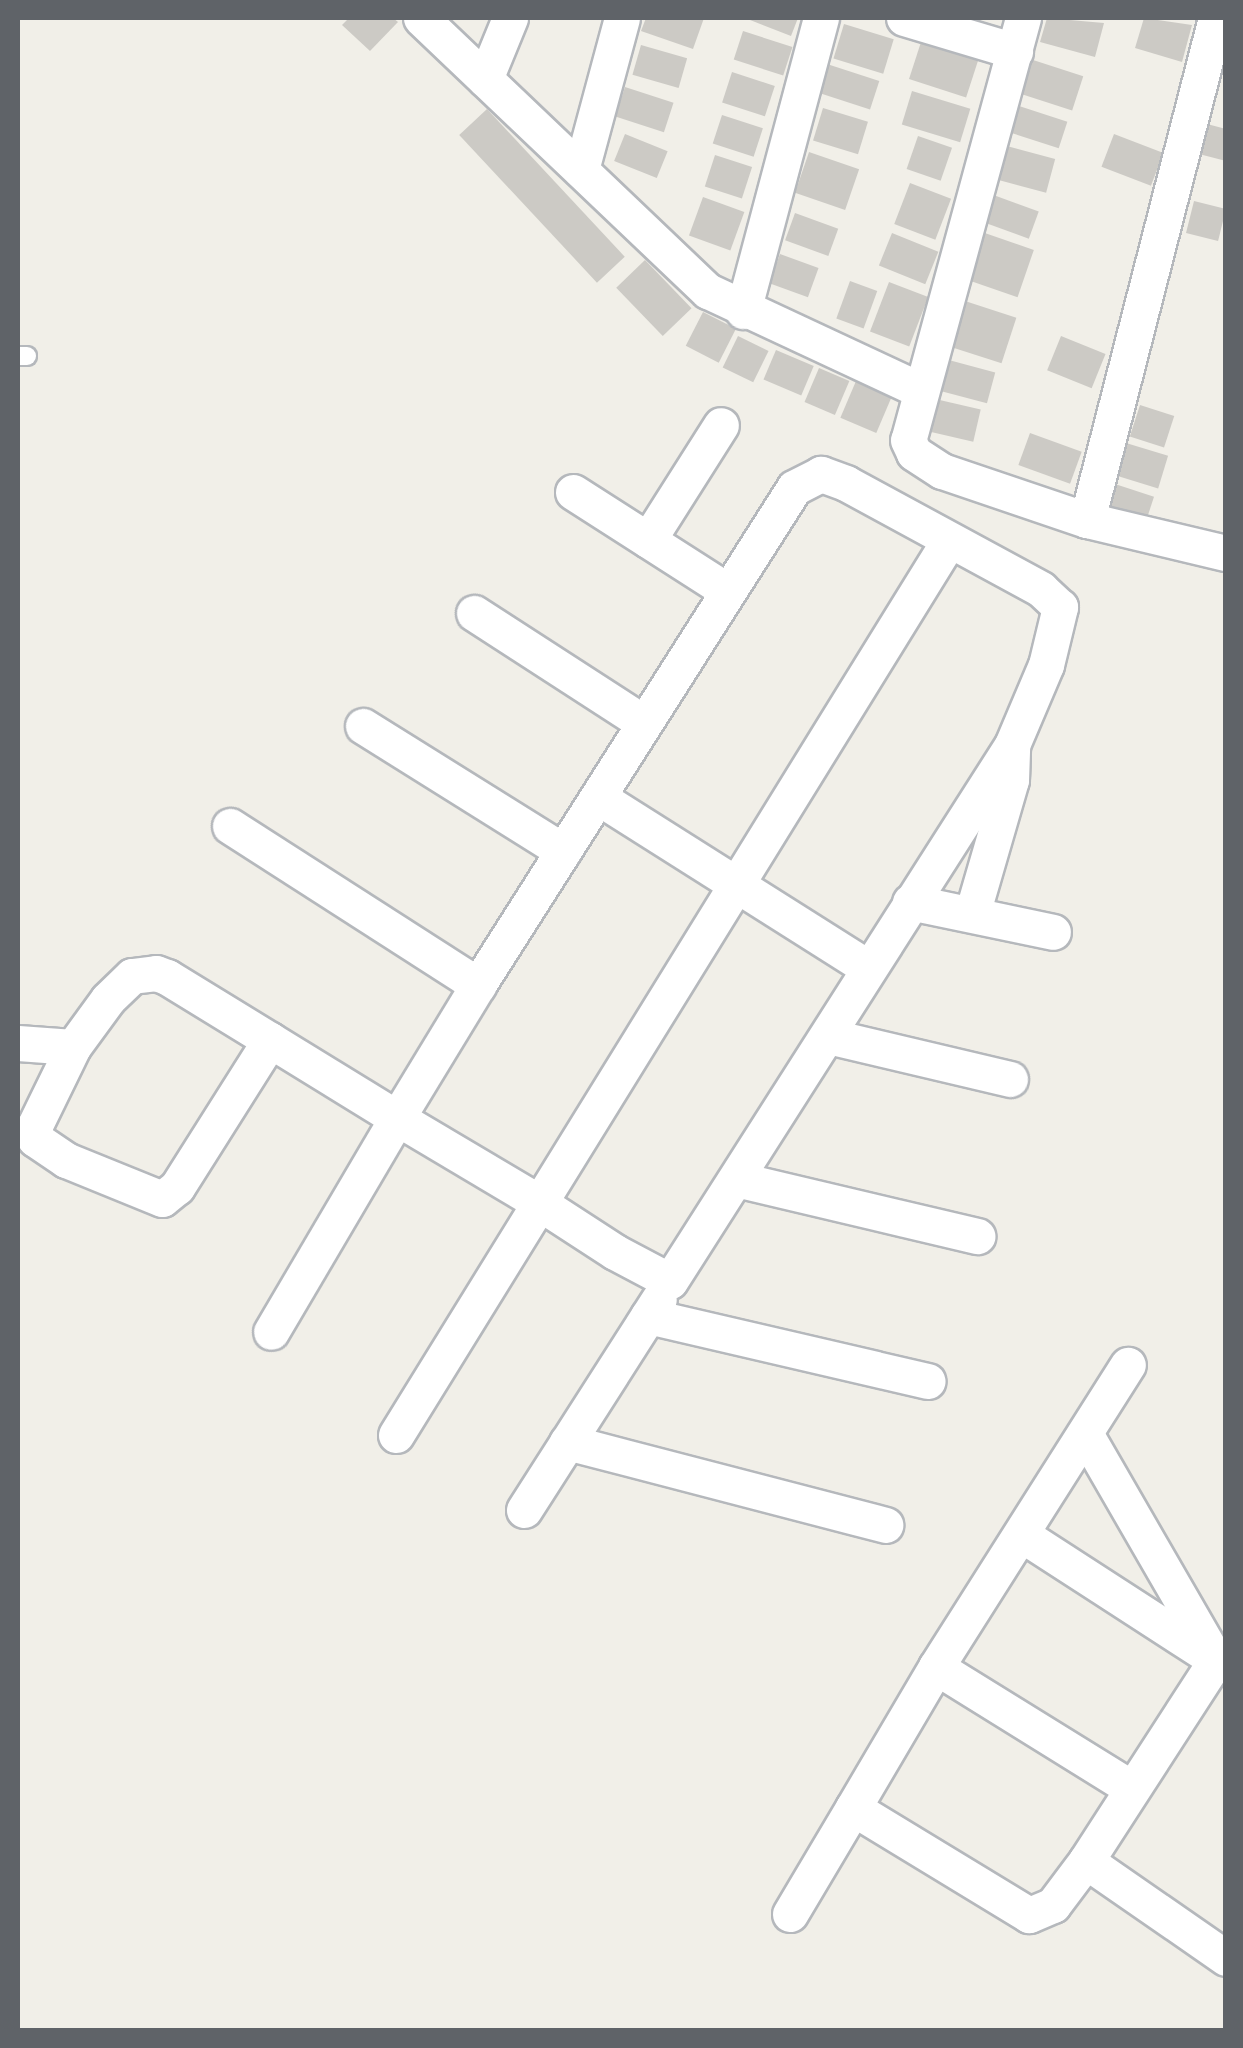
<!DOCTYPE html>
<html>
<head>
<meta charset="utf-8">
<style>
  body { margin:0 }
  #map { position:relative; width:1243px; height:2048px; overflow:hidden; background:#f1efe8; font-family:Mulish,sans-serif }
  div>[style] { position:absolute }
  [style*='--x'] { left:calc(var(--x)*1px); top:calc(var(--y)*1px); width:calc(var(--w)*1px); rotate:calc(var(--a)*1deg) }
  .building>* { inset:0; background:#cccac5; transform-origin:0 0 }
  .roads { filter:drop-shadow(2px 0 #b5b8bc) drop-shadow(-2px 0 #b5b8bc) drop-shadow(0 2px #b5b8bc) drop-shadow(0 -2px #b5b8bc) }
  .lane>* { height:18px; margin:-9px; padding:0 9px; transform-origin:9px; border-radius:9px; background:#fff }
  .street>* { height:35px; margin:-17.5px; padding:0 17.5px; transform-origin:17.5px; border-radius:17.5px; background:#fff }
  span { translate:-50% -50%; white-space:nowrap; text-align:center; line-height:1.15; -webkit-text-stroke:8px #fff; paint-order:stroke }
  .frame { position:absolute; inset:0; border:20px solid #5f6368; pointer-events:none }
</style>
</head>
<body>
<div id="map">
  <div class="building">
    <div style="clip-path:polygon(349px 18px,393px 18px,398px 22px,370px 51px,342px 25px)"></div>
    <div style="clip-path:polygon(646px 18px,704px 18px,693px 49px,641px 31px)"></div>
    <div style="clip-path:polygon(745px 18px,798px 18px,791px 36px)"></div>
    <div style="clip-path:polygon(1047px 18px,1104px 23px,1095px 57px,1040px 42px)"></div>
    <div style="clip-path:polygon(1144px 18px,1192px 25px,1182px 62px,1135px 48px)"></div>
    <div style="left:844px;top:24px;width:52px;height:36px;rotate:17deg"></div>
    <div style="left:743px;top:31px;width:52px;height:30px;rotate:18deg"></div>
    <div style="left:922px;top:39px;width:60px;height:42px;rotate:18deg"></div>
    <div style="left:641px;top:45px;width:48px;height:31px;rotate:16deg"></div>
    <div style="left:1030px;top:59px;width:56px;height:36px;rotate:18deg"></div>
    <div style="left:827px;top:64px;width:55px;height:30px;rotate:18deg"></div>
    <div style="left:732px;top:72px;width:45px;height:32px;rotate:18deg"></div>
    <div style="left:625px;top:87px;width:51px;height:31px;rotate:18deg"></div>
    <div style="left:912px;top:91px;width:61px;height:35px;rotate:17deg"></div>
    <div style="left:1016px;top:105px;width:54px;height:28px;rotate:18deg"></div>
    <div style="left:823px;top:108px;width:47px;height:34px;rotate:17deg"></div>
    <div style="left:487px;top:109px;width:202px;height:38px;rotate:47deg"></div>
    <div style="left:722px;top:115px;width:43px;height:30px;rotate:18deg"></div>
    <div style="clip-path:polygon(1207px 124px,1226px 129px,1226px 161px,1199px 154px)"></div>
    <div style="left:625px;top:134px;width:46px;height:29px;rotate:22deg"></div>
    <div style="left:1114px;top:134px;width:53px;height:35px;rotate:21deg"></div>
    <div style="left:918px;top:136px;width:36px;height:35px;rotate:19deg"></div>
    <div style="left:1003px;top:145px;width:54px;height:35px;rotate:15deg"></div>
    <div style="left:809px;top:152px;width:53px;height:43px;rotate:19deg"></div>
    <div style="left:715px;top:155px;width:39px;height:33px;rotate:18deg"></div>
    <div style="left:910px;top:183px;width:44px;height:44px;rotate:21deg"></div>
    <div style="left:988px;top:193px;width:54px;height:29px;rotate:20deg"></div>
    <div style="left:703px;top:197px;width:44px;height:41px;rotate:20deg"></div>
    <div style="left:1194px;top:201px;width:33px;height:33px;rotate:14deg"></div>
    <div style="left:795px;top:213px;width:46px;height:29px;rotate:20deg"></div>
    <div style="left:979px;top:231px;width:58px;height:50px;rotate:19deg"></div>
    <div style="left:892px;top:233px;width:50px;height:35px;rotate:22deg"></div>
    <div style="left:780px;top:254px;width:41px;height:31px;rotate:20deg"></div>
    <div style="left:645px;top:260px;width:67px;height:40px;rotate:46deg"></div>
    <div style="left:850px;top:281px;width:29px;height:40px;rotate:20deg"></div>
    <div style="left:889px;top:282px;width:42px;height:53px;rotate:21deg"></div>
    <div style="left:965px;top:301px;width:54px;height:48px;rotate:18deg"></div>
    <div style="left:703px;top:312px;width:37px;height:38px;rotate:27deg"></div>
    <div style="left:738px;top:336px;width:34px;height:35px;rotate:26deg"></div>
    <div style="left:1061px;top:336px;width:48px;height:37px;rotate:22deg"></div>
    <div style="left:776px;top:350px;width:41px;height:32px;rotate:23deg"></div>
    <div style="left:945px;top:359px;width:52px;height:32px;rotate:15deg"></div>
    <div style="left:819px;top:368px;width:33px;height:37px;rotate:23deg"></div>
    <div style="left:856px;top:381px;width:39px;height:40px;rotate:23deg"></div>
    <div style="left:931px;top:398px;width:51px;height:33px;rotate:13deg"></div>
    <div style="left:1140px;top:405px;width:36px;height:33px;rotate:18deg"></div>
    <div style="left:1030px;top:433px;width:55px;height:34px;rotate:20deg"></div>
    <div style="left:1126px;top:443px;width:44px;height:34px;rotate:17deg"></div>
    <div style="left:1115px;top:484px;width:41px;height:34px;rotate:18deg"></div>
  </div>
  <div class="roads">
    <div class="lane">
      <div style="--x:18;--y:356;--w:9;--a:0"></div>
    </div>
    <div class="street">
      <div style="--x:421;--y:18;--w:396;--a:43.6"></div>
      <div style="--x:708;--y:291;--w:234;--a:25"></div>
      <div style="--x:904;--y:18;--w:116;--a:16.6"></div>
      <div style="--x:1023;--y:18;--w:437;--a:105.2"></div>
      <div style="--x:908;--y:440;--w:14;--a:65"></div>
      <div style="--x:914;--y:453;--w:33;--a:33"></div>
      <div style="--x:942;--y:471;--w:153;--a:18.7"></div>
      <div style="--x:1087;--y:520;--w:143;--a:13.4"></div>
      <div style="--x:485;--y:79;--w:66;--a:-67.7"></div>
      <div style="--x:581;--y:170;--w:157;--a:-74.9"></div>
      <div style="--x:743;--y:311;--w:303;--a:-75.1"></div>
      <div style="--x:573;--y:492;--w:184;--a:32.6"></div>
      <div style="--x:1087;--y:520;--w:518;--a:-75.59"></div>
      <div style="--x:648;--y:540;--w:136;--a:-57.6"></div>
      <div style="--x:474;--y:613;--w:202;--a:32.9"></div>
      <div style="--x:363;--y:726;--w:236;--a:32"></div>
      <div style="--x:598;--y:797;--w:320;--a:32.3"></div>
      <div style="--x:230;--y:826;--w:295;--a:32.7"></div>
      <div style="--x:910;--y:902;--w:146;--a:11.8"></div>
      <div style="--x:972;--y:914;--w:140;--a:-73.8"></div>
      <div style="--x:1011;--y:780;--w:34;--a:-88"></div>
      <div style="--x:828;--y:1036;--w:187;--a:13.3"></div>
      <div style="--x:270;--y:1040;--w:174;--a:122.3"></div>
      <div style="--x:177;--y:1187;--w:19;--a:141"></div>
      <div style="--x:162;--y:1199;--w:104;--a:-157.9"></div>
      <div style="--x:66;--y:1160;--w:37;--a:-146"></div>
      <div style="--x:35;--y:1139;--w:14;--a:-90"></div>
      <div style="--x:35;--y:1125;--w:87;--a:-64"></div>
      <div style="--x:73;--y:1047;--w:59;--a:-53.9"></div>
      <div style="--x:108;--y:999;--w:33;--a:-44"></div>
      <div style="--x:132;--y:976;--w:24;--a:-7"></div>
      <div style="--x:156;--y:973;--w:12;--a:20"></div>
      <div style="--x:167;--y:977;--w:121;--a:31.5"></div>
      <div style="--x:270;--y:1040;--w:149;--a:31.6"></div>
      <div style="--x:397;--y:1118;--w:161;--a:30.7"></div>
      <div style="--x:535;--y:1200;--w:95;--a:33"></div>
      <div style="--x:615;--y:1252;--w:62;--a:27.8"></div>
      <div style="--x:670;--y:1281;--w:636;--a:-57.46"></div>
      <div style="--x:1012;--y:745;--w:87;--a:-67"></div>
      <div style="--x:1046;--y:665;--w:60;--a:-76.4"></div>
      <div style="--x:1060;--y:607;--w:26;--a:-137"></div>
      <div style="--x:1041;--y:589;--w:222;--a:-151.5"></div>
      <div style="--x:846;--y:483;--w:27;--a:-160"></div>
      <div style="--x:821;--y:474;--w:30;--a:153"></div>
      <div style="--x:794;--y:488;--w:589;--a:122.45"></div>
      <div style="--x:478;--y:985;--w:156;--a:121.3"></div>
      <div style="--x:397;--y:1118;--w:248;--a:120.5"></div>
      <div style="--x:18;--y:1043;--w:55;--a:4.2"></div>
      <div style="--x:740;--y:1180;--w:244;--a:13.3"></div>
      <div style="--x:648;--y:1316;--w:287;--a:13.1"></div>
      <div style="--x:396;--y:1435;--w:1050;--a:-58.28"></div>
      <div style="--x:1086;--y:1435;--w:260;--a:60"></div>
      <div style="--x:1216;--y:1660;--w:239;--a:122.9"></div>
      <div style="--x:1086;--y:1861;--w:170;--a:34.7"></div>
      <div style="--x:567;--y:1442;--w:329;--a:14.6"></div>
      <div style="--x:524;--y:1510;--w:250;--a:-57.4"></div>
      <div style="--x:1024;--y:1536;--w:223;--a:32.9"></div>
      <div style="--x:936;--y:1667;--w:358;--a:-57.6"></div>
      <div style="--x:1086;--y:1861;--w:55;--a:126.9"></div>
      <div style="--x:1053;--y:1905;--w:26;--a:157"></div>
      <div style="--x:1029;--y:1915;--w:206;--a:-148.7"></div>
      <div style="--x:853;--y:1808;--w:164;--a:-59.5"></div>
      <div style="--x:936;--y:1667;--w:229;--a:31.8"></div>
      <div style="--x:790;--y:1914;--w:123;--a:-59.3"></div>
    </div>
  </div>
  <div class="frame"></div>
</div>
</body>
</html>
